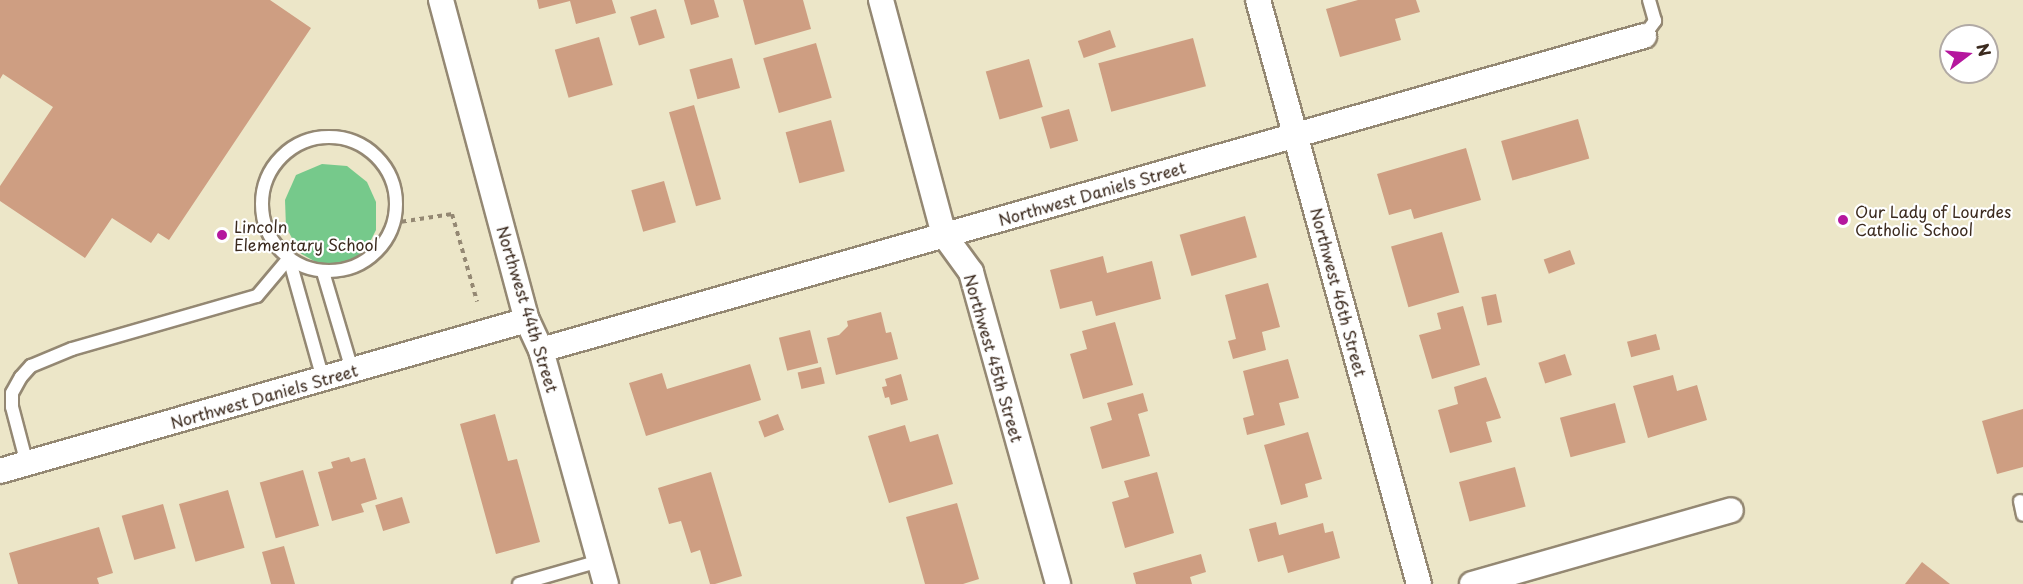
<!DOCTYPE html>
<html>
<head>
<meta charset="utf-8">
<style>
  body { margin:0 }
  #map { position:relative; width:2023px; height:584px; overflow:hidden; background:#ece6c8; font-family:"Playpen Sans",sans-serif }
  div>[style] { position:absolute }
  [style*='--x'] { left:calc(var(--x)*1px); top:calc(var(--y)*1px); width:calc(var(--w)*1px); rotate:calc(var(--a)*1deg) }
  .green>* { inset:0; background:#76c98b }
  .building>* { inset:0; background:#ce9e82; transform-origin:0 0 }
  .path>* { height:4px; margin-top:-2px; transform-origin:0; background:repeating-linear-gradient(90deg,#948873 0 4.5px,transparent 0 9px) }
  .roads { filter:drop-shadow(2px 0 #948873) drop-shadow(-2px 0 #948873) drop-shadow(0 2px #948873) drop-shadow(0 -2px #948873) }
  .lane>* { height:12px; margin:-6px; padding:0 6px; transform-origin:6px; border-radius:6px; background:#fff }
  .lane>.ring { margin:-6px; padding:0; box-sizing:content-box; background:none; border:12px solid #fff; border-radius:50% }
  .street>* { height:24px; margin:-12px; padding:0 12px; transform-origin:12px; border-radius:12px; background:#fff }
  .dots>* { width:16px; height:16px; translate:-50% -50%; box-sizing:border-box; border:3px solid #fff; border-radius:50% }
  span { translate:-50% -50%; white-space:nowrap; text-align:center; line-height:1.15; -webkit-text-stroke:4.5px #fff; paint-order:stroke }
  .street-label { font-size:16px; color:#3b2a1e }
  .poi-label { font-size:16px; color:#3b2a1e }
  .left { translate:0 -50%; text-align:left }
  .north { position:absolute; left:1939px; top:24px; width:60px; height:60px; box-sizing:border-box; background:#fff; border:2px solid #b1aaa5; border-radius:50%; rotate:74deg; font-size:16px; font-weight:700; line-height:24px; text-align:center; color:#3b2a1e }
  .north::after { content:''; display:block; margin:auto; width:21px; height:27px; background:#b5179e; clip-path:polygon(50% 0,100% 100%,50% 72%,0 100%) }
</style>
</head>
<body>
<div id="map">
  <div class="green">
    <div style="clip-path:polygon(322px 164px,347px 166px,367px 182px,376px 202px,376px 230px,366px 250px,347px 263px,321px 265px,300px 253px,286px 227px,285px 200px,296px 175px)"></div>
  </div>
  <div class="building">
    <div style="clip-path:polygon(0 0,270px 0,311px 28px,169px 240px,158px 233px,151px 243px,112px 218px,85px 258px,0 201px,0 186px,53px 107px,3px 74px,0 79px)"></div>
    <div style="clip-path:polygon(537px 0,612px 0,616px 13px,576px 24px,570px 1px,539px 9px)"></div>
    <div style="clip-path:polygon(684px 0,714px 0,719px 17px,691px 25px)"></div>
    <div style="clip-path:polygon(743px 0,803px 0,811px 29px,755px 45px)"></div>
    <div style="clip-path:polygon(1358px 0,1416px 0,1420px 12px,1395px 19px,1401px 40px,1340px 57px,1326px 9px)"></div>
    <div style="left:656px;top:9px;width:30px;height:27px;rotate:73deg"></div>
    <div style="left:1110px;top:30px;width:18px;height:34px;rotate:71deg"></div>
    <div style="left:599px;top:37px;width:50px;height:46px;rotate:74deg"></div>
    <div style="left:1193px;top:38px;width:50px;height:98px;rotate:75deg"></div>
    <div style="left:816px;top:43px;width:57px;height:55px;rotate:74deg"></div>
    <div style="left:732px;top:58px;width:31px;height:44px;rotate:75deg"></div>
    <div style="left:1029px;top:59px;width:50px;height:45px;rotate:74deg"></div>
    <div style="left:694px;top:105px;width:98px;height:26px;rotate:74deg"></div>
    <div style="left:1069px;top:109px;width:33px;height:29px;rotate:74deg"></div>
    <div style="left:1578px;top:119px;width:41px;height:80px;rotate:74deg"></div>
    <div style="left:831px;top:120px;width:53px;height:47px;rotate:75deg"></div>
    <div style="clip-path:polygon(1466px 148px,1481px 200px,1414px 219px,1411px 209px,1389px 215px,1377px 174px)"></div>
    <div style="left:664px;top:181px;width:43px;height:34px;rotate:74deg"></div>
    <div style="left:1245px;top:216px;width:43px;height:68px;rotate:74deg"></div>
    <div style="left:1442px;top:232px;width:63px;height:53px;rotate:74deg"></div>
    <div style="left:1570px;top:250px;width:15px;height:28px;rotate:70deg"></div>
    <div style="clip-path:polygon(1103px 256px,1107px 273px,1152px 261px,1161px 299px,1096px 316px,1092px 301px,1060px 309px,1050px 270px)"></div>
    <div style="clip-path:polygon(1268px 283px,1280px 327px,1262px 332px,1266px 350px,1233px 359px,1228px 341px,1236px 339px,1225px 295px)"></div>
    <div style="left:1496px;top:294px;width:29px;height:15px;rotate:78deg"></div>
    <div style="clip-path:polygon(1463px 306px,1480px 365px,1432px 379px,1419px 335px,1441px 329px,1437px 313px)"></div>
    <div style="clip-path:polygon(881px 312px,886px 333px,891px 332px,898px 359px,836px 375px,827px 338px,839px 335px,848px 326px,847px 321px)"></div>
    <div style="clip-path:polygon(1115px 322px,1133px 385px,1083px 399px,1070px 354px,1087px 349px,1082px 331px)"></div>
    <div style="left:810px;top:330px;width:34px;height:32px;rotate:76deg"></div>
    <div style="left:1656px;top:334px;width:16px;height:30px;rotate:75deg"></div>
    <div style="left:1565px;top:354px;width:22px;height:28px;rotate:72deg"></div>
    <div style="clip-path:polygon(1288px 359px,1299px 398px,1279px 403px,1285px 425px,1247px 435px,1243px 418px,1254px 415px,1243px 371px)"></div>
    <div style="clip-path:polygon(750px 364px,761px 400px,646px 436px,629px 383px,662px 373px,667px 389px)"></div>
    <div style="left:821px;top:367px;width:17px;height:24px;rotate:77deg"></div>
    <div style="clip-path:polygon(901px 374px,908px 400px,891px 405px,889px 397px,885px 398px,882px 387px,887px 386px,885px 379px)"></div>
    <div style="clip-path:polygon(1673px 375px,1677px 391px,1697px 385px,1707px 420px,1648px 438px,1633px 386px)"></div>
    <div style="clip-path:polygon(1486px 377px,1501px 418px,1486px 422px,1492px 442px,1450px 453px,1438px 410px,1458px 404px,1454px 387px)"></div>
    <div style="clip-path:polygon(1143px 393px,1148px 411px,1138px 414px,1150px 456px,1102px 469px,1090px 427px,1112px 420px,1107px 403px)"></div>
    <div style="left:1615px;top:403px;width:41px;height:57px;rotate:75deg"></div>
    <div style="clip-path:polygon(2023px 409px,2023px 467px,1997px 474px,1982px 421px)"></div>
    <div style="clip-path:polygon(495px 414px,508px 461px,517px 459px,540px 542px,496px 554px,460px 424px)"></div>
    <div style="left:778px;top:414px;width:17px;height:21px;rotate:69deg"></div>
    <div style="clip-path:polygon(905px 425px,910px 442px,938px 434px,953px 484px,889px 503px,868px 436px)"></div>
    <div style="clip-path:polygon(1308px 432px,1322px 479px,1305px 484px,1308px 497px,1281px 505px,1264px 445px)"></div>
    <div style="clip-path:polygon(349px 457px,351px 462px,365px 458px,377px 499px,361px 504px,364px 512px,332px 521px,318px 472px,333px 468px,331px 462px)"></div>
    <div style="left:1515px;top:467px;width:41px;height:58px;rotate:75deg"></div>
    <div style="left:303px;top:470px;width:58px;height:45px;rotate:74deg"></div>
    <div style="clip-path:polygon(711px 472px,742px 576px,715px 584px,710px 584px,700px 550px,691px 553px,681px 521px,669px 524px,658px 488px)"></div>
    <div style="clip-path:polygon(1157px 472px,1174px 533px,1125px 548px,1112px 502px,1129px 497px,1124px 481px)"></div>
    <div style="left:228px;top:490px;width:60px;height:51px;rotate:74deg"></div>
    <div style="left:402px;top:497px;width:27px;height:28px;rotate:73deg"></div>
    <div style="clip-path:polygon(957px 503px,979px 579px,963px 584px,925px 584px,906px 517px)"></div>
    <div style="left:163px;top:504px;width:46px;height:43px;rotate:74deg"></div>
    <div style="clip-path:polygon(1276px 522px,1279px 535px,1323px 523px,1325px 533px,1333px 531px,1340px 558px,1288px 573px,1283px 555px,1258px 562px,1249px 529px)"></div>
    <div style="clip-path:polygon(99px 527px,113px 573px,97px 578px,99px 584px,18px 584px,9px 553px)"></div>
    <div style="clip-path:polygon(284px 546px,295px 584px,271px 584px,262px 552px)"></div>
    <div style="clip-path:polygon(1201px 554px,1206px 572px,1190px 577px,1192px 584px,1136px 584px,1133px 573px)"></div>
    <div style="clip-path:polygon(1922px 562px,1950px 584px,1905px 584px)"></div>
  </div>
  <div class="path">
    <div style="--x:393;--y:223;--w:60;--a:-8.7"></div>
    <div style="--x:452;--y:214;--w:91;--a:74"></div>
  </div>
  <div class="roads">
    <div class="lane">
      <div style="--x:1644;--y:36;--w:19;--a:-54"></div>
      <div style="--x:1655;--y:21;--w:22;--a:-106"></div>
      <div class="ring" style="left:262px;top:137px;width:122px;height:122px"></div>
      <div style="--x:289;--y:258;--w:126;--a:74.3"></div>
      <div style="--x:323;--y:272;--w:102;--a:73.5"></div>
      <div style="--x:27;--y:464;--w:59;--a:-104.7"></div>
      <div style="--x:12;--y:407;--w:14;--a:-90"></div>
      <div style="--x:12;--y:393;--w:18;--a:-61"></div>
      <div style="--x:21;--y:377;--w:15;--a:-48"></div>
      <div style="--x:31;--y:366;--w:44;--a:-22.5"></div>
      <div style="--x:72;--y:349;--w:192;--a:-16"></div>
      <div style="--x:257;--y:296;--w:50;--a:-49.9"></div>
      <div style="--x:2020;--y:501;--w:14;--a:78"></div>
      <div style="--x:519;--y:584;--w:84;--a:-15.9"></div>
    </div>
    <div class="street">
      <div style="--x:441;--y:0;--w:331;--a:75"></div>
      <div style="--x:527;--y:320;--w:33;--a:65"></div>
      <div style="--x:541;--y:350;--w:243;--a:74.5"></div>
      <div style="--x:881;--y:0;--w:243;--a:75"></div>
      <div style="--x:944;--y:235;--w:46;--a:53.9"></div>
      <div style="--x:971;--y:272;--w:324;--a:74.4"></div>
      <div style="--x:1258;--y:0;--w:606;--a:74.59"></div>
      <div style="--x:541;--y:350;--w:1147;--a:-15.89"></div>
      <div style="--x:0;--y:471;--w:548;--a:-15.99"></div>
      <div style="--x:1472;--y:584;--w:269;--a:-15.9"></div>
    </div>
  </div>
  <div class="dots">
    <div style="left:1843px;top:220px;background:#b5179e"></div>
    <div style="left:222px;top:235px;background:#b5179e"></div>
  </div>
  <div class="street-label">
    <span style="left:1092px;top:193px;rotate:-16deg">Northwest Daniels Street</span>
    <span style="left:1339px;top:292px;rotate:75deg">Northwest 46th Street</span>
    <span style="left:528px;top:309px;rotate:73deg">Northwest 44th Street</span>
    <span style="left:994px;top:358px;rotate:74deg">Northwest 45th Street</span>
    <span style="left:264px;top:396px;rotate:-16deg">Northwest Daniels Street</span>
  </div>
  <div class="poi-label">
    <span class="left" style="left:1855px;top:220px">Our Lady of Lourdes<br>Catholic School</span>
    <span class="left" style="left:234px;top:235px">Lincoln<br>Elementary School</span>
  </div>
  <div class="north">N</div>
</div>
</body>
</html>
